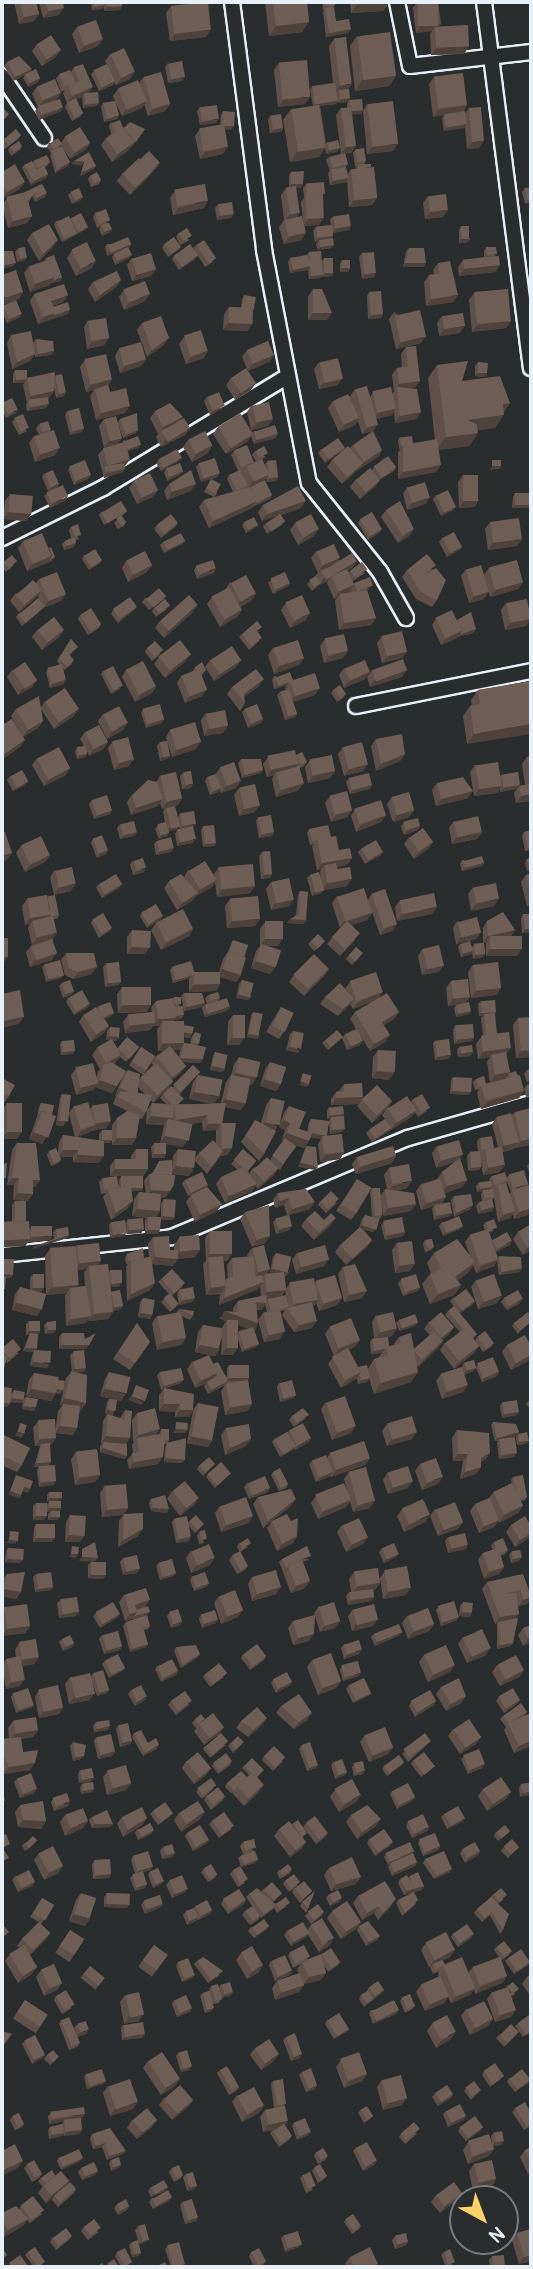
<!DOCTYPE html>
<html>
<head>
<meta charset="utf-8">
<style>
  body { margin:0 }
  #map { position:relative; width:533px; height:2269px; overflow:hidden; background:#2a2d2e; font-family:Pangolin,sans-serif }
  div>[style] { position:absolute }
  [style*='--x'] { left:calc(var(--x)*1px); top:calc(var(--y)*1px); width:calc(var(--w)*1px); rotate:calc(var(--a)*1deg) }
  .roads { filter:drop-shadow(2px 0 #e8f1f8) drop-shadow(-2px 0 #e8f1f8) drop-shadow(0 2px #e8f1f8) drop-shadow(0 -2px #e8f1f8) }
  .minor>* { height:14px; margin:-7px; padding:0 7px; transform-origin:7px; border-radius:7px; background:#2a2d2e }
  .wall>* { inset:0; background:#5f514a; transform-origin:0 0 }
  .shaded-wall>* { inset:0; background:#4d423c; transform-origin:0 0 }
  .building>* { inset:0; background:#6e5e56; transform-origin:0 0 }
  span { translate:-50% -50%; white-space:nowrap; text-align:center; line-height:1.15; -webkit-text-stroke:7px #2a2d2e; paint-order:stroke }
  .frame { position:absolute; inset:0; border:4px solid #e8f1f8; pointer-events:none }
  .north { position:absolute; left:449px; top:2185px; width:70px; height:70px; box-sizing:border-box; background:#2a2d2e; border:2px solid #767b7f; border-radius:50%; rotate:139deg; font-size:19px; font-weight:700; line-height:28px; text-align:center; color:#e8f1f8 }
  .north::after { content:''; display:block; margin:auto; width:24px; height:32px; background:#ffd166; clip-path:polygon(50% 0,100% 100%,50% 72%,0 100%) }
</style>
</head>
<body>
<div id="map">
  <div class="roads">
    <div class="minor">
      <div style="--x:232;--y:2;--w:250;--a:82.6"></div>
      <div style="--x:264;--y:250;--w:237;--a:79.1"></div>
      <div style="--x:309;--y:483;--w:114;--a:51.4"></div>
      <div style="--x:380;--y:572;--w:53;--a:60.5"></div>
      <div style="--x:397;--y:2;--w:65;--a:78.5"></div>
      <div style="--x:410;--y:66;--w:122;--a:-6.6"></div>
      <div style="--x:484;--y:2;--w:369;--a:82.7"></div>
      <div style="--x:2;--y:76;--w:75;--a:55.9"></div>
      <div style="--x:2;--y:538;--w:113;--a:-26.3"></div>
      <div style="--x:103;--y:488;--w:216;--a:-31.2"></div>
      <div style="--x:356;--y:706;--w:178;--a:-11.3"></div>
      <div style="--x:2;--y:1255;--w:171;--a:-6"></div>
      <div style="--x:172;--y:1237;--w:256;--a:-22.8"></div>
      <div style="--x:408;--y:1138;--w:128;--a:-15.9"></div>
    </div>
  </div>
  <div class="wall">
    <div style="clip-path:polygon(14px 2px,36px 2px,39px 14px,34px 21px,19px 24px)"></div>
    <div style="clip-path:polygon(39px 2px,63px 2px,59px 15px,43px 18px)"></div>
    <div style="clip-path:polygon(91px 2px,122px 2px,120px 10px,104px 11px,104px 6px,102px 9px,92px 10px)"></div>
    <div style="clip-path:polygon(265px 2px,307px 2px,309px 22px,302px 32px,269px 36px)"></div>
    <div style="clip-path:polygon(322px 2px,334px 2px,335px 5px,333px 7px,336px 21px,351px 29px,348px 33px,326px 37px,323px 12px,324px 10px,323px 10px)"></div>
    <div style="clip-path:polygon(350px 2px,390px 2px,383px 11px,351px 13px)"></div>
    <div style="clip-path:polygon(417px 2px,438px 2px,441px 24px,439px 26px,469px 46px,464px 54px,431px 55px,430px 34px,432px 31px,416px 33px,413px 8px)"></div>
    <div style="clip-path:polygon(171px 6px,206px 37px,170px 41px,166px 13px)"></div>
    <div style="clip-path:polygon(77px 27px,103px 39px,98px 46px,79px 53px,72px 34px)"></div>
    <div style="clip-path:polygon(357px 36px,396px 76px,389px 86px,355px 91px,350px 46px)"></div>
    <div style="clip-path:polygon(334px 39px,350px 98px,347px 102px,338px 103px,338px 101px,336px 104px,320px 106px,326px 144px,327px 142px,340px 148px,337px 152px,326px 154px,325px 148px,319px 157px,290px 162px,283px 120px,291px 109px,313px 106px,310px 90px,312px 86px,333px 83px,329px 46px)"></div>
    <div style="clip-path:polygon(37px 44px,56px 57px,42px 66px,32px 51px)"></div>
    <div style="clip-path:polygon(110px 54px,130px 79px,116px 85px,114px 82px,113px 85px,99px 91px,91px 74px,94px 71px,107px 64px,105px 61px)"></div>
    <div style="clip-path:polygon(7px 62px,30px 72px,40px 78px,38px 82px,28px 87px,23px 78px,25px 75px,13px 81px,4px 66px)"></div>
    <div style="clip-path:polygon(168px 63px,182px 81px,168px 83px,165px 67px)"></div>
    <div style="clip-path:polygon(279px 63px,305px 104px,278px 107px,274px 70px)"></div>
    <div style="clip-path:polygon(74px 67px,88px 93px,99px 103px,96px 106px,83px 108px,82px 97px,76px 99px,81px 116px,72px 121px,65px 107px,67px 103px,63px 93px,65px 90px,61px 92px,56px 78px,59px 75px,71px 72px)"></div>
    <div style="clip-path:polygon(144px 77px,170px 104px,165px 111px,148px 116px,144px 104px,142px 108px,122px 116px,116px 103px,119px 115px,117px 119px,104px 122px,101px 107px,103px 103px,115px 101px,113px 96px,118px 89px,139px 83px)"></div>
    <div style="clip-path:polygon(434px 77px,467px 105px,463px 112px,466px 113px,469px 108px,479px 148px,467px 149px,465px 127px,444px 131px,442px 118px,444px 115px,433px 117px,429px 84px)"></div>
    <div style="clip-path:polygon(37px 87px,61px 93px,56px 100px,61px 111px,39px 120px,35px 111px,38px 107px,32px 94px)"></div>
    <div style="clip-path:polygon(349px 100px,363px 110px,361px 114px,352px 114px,356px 146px,351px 153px,345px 153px,348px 164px,346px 167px,348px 174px,351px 169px,355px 169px,356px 166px,355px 166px,353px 153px,355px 150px,366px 161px,364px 164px,377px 198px,372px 205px,349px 207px,347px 181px,346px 182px,330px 185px,328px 173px,330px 171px,326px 160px,329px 157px,341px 154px,336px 115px,341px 108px,347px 108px,347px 104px)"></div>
    <div style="clip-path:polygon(367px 104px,393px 151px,367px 154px,363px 111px)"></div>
    <div style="clip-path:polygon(200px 107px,216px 123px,200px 125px,197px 111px)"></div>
    <div style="clip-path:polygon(223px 111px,231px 130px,225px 129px,223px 154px,200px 159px,195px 136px,200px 129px,220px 125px,221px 115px)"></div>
    <div style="clip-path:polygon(271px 115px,283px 128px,281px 132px,270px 133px,268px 119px)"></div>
    <div style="clip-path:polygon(111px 122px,124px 128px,145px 129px,129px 150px,112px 162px,101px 145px,106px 138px,111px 134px,109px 126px)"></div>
    <div style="clip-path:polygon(21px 135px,18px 139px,5px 149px,2px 144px,3px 139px)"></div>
    <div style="clip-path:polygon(65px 137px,90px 143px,85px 150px,70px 159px,61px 145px,60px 147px,70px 162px,68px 166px,55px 173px,50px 155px,52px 152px,51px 153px,47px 147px,49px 143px,61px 143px)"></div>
    <div style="clip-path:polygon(22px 146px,20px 150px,11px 156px,8px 150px,10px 147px)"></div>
    <div style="clip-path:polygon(140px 160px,158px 166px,130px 195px,117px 181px,122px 174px)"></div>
    <div style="clip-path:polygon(34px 161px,50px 162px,47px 166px,45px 167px,48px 174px,46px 178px,31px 185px,22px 168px,24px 165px,33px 162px)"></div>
    <div style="clip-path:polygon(2px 172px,20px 189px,2px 199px)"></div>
    <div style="clip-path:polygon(291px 172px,303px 184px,301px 188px,296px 188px,297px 217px,303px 220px,301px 202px,304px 198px,303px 188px,306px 184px,323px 197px,319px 225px,304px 226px,306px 233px,301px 240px,284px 244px,279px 227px,284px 220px,281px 195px,286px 188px,289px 187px,289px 175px)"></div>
    <div style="clip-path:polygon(90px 176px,101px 180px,99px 184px,91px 187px,88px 179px)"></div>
    <div style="clip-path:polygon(42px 184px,45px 197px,35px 202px,32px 196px,28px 203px,32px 216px,27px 223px,8px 228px,2px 205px,7px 198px,24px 193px)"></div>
    <div style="clip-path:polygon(525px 188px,531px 202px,525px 204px,522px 192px)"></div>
    <div style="clip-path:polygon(175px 191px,204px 208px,173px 215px,170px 198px)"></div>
    <div style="clip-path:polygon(71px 192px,81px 200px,72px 204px,68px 195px)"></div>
    <div style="clip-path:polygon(428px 196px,443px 217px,425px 219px,423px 203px)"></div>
    <div style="clip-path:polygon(218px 204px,234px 214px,231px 218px,217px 220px,215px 208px)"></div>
    <div style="clip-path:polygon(95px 214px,108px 223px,112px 229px,109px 233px,102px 236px,99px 229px,101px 226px,97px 228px,93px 217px)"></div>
    <div style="clip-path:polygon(333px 216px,351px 226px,349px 230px,333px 233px,333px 236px,332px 238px,334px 245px,331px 248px,318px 250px,316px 244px,318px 242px,315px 242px,313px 231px,316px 227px,331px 225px,330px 220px)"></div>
    <div style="clip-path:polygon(71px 218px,85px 230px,62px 242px,54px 225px,56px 221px,70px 219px)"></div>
    <div style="clip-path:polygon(461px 226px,470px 239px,467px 243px,459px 243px,459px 230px)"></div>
    <div style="clip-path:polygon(32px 233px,53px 247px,39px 261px,27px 240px)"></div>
    <div style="clip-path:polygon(178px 233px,190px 240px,180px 245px,176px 237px)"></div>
    <div style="clip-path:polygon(107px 244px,131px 244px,129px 248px,129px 258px,115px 265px,112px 257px,114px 254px,118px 252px,107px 256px,105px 247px)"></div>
    <div style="clip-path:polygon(164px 244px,181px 247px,178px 250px,168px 257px,162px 248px)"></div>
    <div style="clip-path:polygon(196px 245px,213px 262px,205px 267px,193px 248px)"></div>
    <div style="clip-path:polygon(486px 247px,496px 256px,500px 265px,495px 272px,459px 276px,458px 267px,463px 260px,484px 257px,484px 251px)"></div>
    <div style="clip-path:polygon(18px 248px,24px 261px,17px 262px,15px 252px)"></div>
    <div style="clip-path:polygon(409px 248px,424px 267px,403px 267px,406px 251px)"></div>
    <div style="clip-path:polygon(72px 250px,92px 268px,76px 276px,67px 258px)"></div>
    <div style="clip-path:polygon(309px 252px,322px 261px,324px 258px,332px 276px,323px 277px,323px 275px,321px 278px,309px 279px,308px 270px,290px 273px,288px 262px,290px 258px,307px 255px)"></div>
    <div style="clip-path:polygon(362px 253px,374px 277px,362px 279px,359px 257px)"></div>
    <div style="clip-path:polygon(174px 256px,195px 259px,179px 270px,172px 259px)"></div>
    <div style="clip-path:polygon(46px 258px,62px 277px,60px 281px,52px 283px,51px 282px,50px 285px,30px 292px,24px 273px,29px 266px,44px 261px)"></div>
    <div style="clip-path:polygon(132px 258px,156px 269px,151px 276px,132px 281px,127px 265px)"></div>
    <div style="clip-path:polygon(342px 260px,350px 268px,348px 272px,340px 272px,340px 263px)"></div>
    <div style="clip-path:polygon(438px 263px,453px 302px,426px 306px,424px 282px,429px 275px,434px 274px,433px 270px)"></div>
    <div style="clip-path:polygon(121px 280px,116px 287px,95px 302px,88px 289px,93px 282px)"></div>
    <div style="clip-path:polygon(313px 289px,327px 320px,308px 320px,308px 297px)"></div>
    <div style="clip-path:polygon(124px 290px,145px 301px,124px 310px,119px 297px)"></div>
    <div style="clip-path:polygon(369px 292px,383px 314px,381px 318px,368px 319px,367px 296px)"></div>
    <div style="clip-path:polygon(474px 293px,511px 321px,506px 328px,472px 332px,469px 300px)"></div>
    <div style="clip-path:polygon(34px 294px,68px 295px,63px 302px,53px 306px,68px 314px,52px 319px,52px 318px,50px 320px,38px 324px,30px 301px)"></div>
    <div style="clip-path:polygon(244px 295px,253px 311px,252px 324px,247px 331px,223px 330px,224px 314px,229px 307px,241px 308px,242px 299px)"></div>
    <div style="clip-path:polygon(3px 306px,20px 317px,7px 323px,2px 312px,2px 308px)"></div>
    <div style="clip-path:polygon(394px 312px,426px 336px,421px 343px,396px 349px,389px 319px)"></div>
    <div style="clip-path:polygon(442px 316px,460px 333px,439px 336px,437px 323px)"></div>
    <div style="clip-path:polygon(88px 320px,109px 338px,104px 345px,87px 349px,84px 327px)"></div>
    <div style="clip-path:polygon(142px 323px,164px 345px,147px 357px,137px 330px)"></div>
    <div style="clip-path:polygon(11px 335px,33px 343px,36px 339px,51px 355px,35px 357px,35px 354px,30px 361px,12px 369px,7px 343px)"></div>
    <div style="clip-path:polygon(184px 337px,204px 358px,186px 364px,179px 344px)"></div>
    <div style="clip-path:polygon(406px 347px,415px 388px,411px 388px,421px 412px,416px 419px,395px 423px,394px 411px,392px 415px,376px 419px,373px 431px,362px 434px,358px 421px,355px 425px,339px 432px,328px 408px,333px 401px,350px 396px,355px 389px,370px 397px,373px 392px,393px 393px,395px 390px,394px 391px,392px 375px,397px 368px,402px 367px,401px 354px)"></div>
    <div style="clip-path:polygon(119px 349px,146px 359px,141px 366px,120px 373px,115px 356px)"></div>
    <div style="clip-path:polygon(247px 350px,274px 355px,269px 362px,248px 371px,251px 390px,235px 400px,226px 385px,231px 378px,248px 371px,242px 357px)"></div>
    <div style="clip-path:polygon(85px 360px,112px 379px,108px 386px,110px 392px,125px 413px,96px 420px,90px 396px,94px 390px,86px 392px,80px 367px)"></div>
    <div style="clip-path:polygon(319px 362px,338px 385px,319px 389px,314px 369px)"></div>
    <div style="clip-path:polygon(478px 362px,487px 373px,485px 377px,475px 376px,475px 366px)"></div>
    <div style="clip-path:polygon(437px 365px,462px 381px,510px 403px,504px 411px,495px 428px,477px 430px,478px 433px,469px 446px,438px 450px,436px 472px,398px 479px,398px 452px,401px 449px,399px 449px,398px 440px,400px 437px,413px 444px,435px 440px,428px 378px)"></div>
    <div style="clip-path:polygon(15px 370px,27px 378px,55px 376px,64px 396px,56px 398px,54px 388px,49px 398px,48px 399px,46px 408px,27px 411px,26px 404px,27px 403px,23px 385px,24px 383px,13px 383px,13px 374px)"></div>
    <div style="clip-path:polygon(207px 397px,222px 409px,210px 415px,204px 401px)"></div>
    <div style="clip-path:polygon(2px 403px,16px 413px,6px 418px,2px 410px)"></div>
    <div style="clip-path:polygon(252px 405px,273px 419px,268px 426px,251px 430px,247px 412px)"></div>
    <div style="clip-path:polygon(67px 411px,82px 432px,70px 435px,65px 415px)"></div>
    <div style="clip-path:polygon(155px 411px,181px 419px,190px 428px,185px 435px,161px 447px,156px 437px,159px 433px,158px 434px,150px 418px)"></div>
    <div style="clip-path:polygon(15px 418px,27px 431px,19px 435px,12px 422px)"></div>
    <div style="clip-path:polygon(104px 419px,118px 422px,120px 419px,138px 430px,136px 433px,123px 438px,118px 424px,122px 438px,117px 444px,122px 443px,124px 440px,138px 448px,128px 451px,123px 472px,104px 478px,98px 455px,104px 448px,99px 426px)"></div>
    <div style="clip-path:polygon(39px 424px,51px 430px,50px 431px,55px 455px,35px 462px,29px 443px,34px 436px,39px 435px,36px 428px)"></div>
    <div style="clip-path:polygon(218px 427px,252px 433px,254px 431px,278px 434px,275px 438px,254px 444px,251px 436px,248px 441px,226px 454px,213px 434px)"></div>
    <div style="clip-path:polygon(188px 440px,212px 445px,208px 453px,192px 462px,183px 447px)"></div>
    <div style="clip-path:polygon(353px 445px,382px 450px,378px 457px,359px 469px,342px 484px,327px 467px,332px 460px,350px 448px)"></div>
    <div style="clip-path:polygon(345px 448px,342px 451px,325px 463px,318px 453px,321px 449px)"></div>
    <div style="clip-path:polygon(234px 451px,254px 462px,256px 461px,252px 455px,255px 451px,266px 457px,262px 459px,264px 465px,267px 462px,278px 477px,276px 481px,267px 482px,266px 478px,264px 481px,272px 495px,270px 499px,254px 506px,252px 508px,209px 528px,199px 507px,204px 500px,233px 492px,227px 479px,229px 475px,238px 471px,231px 455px)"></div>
    <div style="clip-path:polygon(159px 459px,179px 461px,161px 471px,156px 463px)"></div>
    <div style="clip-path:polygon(199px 463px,218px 477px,201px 482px,196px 467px)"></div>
    <div style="clip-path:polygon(70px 467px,91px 475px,88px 479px,74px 485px,68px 470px)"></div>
    <div style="clip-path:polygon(374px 467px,396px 467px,394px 471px,379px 480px,375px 487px,360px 499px,350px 487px,355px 480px,372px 470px)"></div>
    <div style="clip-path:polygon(166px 469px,181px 474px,167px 481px,164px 472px)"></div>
    <div style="clip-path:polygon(44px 473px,57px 488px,48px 491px,42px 477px)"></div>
    <div style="clip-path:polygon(463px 475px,479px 500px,474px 507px,459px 508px,458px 482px)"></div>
    <div style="clip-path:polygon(211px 479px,217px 494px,214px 497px,204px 492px)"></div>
    <div style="clip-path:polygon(134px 481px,158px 490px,153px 497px,137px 504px,129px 488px)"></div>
    <div style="clip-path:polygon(169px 484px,191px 491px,167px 500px,164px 491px)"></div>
    <div style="clip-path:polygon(407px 487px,430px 497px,425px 504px,407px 510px,403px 494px)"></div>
    <div style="clip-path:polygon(47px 493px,66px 500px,50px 508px,44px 496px)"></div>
    <div style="clip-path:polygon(515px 493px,531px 505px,528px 508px,512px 508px,513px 497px)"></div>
    <div style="clip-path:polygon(10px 494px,31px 514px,26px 521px,3px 519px,5px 501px)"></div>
    <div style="clip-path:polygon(436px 495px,453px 510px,441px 516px,433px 499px)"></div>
    <div style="clip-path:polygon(263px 505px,301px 508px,281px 515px,282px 525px,267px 534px,263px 526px,266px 523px,277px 516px,262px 521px,258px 512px)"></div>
    <div style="clip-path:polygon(386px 510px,409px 536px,398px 543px,381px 517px)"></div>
    <div style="clip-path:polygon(127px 511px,122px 516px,126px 522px,124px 526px,118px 529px,114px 523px,120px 516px,104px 525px,99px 515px,101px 512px)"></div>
    <div style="clip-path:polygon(360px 519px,380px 532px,368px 540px,358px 523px)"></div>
    <div style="clip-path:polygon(244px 522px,258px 525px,255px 528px,246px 533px,242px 525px)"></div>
    <div style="clip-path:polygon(490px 522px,522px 539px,517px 546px,488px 550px,485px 529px)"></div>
    <div style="clip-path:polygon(178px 523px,175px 527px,161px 538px,154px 529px,157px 525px)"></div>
    <div style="clip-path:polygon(295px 523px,314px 536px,298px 545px,290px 530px)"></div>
    <div style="clip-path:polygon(71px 527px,79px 539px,76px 540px,74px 547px,64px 550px,62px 544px,65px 541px,71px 538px,69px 530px)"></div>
    <div style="clip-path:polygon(442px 538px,462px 547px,459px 550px,447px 557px,439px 542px)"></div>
    <div style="clip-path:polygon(23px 541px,52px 561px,27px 571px,18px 548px)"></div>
    <div style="clip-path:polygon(185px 541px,182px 544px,164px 553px,160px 545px,163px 542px)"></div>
    <div style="clip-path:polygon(316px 551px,339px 560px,357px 561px,352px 568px,348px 570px,349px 573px,350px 571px,365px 573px,353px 581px,353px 583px,370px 589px,367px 590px,376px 618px,371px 625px,339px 630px,335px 601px,337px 598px,334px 599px,327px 583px,328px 581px,319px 585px,312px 591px,307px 584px,318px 573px,311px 558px)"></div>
    <div style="clip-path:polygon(84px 555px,102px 560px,100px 563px,89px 570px,82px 559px)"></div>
    <div style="clip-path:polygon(126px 561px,147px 572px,128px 582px,122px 568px)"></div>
    <div style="clip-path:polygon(3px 562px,14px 565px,6px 572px,2px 567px)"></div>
    <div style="clip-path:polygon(196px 567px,214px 573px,197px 579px,194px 570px)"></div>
    <div style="clip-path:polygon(489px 568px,523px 582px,518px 589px,490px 597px,484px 575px)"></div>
    <div style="clip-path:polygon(433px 569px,437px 600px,432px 607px,416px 599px,402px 577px,407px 570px)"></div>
    <div style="clip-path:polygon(466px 569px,484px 599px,469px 603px,461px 576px)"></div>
    <div style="clip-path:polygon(39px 579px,61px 601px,43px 608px,22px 626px,16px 617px,18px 614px,39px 600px,38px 596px,19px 612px,10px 601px,15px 594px,36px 583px)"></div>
    <div style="clip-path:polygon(271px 580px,290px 583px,288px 586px,273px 594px,268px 583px)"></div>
    <div style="clip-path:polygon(230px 582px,251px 601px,240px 607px,242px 610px,237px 617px,220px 627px,207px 604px,212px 597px,226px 589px)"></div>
    <div style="clip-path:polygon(166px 596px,163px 600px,149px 610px,142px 602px,145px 598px)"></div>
    <div style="clip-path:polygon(286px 603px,306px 620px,290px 628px,281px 610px)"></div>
    <div style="clip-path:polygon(506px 603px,531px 619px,526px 626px,505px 630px,501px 610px)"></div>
    <div style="clip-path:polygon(137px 607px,134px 610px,118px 623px,111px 614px,113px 610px)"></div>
    <div style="clip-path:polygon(154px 608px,167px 609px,156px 617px,152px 611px)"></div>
    <div style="clip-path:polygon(193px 612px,164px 638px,155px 628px,160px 621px)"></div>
    <div style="clip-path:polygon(80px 615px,101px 624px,99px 628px,88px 635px,78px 619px)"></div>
    <div style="clip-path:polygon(436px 618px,457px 620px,473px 633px,458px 637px,458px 636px,457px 638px,441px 645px,432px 625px)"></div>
    <div style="clip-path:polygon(37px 630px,64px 630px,59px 637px,42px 650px,32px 637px)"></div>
    <div style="clip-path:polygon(260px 631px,258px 632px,259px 641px,249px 650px,239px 637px,242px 634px)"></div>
    <div style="clip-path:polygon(382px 636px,407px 651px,402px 658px,382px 663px,377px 643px)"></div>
    <div style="clip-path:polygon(71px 639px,78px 647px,70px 655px,72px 664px,64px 670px,63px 668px,64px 684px,50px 688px,46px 672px,48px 668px,60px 665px,57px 661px)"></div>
    <div style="clip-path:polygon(325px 639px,348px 651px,343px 658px,324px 663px,320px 646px)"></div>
    <div style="clip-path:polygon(147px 648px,161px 654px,152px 661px,145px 652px)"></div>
    <div style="clip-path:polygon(273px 648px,304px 658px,299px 665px,274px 674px,268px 655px)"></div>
    <div style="clip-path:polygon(159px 657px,186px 661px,165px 678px,154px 664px)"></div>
    <div style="clip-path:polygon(210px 660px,241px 660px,236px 667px,214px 681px,205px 667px)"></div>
    <div style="clip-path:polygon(195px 667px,206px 670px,202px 675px,202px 696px,185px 703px,177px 683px,181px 676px,193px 671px)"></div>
    <div style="clip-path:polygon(344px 668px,365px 679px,344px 688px,339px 675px)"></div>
    <div style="clip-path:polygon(12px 670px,37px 680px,32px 687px,18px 695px,7px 677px)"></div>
    <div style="clip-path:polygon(126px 670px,156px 686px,152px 693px,135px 702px,122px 677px)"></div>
    <div style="clip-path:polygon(372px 670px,402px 677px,370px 687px,367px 677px)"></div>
    <div style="clip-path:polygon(103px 671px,120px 689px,111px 694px,101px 674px)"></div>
    <div style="clip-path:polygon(274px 676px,293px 680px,315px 695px,293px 702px,297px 714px,295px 717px,285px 720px,277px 695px,280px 692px,286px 690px,285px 688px,287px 685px,274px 689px,272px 680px)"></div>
    <div style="clip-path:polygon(531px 681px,467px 744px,463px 716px,470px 706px,472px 705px,471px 700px,478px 690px)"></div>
    <div style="clip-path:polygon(259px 686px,244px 697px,245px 703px,240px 711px,227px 694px,232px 687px)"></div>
    <div style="clip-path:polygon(334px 689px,346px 694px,343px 698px,337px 702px,331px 693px)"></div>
    <div style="clip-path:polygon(45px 701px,74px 716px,54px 729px,41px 709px,43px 721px,38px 728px,23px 737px,11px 716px,16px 709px,41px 707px)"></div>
    <div style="clip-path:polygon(143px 709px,164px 719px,162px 723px,146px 728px,141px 713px)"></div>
    <div style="clip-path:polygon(245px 709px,263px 719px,261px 723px,248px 728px,242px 712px)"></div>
    <div style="clip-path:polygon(206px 713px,223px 733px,204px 736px,201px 720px)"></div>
    <div style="clip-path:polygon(103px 714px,123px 730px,107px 739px,98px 721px)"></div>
    <div style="clip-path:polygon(170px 730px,196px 749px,172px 757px,167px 741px,170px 756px,167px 759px,160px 761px,157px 746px,160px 742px,167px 741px,166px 737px)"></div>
    <div style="clip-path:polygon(85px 732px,108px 742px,103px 749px,89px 756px,87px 751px,87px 754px,85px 757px,77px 759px,75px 751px,77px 748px,84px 746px,80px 739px)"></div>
    <div style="clip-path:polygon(376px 739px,405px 754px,400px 761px,376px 771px,371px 746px)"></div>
    <div style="clip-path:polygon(113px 741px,129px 766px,114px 770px,108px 748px)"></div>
    <div style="clip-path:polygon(343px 747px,363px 771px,344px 776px,338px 754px)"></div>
    <div style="clip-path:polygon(296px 755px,307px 762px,304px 766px,300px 768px,299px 790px,276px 797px,272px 779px,274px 775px,267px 777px,263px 764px,268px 757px)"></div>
    <div style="clip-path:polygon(531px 756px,531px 801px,516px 803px,514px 793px,517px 789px,500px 792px,500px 788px,497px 793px,474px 796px,470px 772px,475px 765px,500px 775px,520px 786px,525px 785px,522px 764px,527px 757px)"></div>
    <div style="clip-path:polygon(37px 758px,66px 775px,44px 786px,32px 765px)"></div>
    <div style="clip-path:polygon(241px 759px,263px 770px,261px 773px,242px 778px,238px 763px)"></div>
    <div style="clip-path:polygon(310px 760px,335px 771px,330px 778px,308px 783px,305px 767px)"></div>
    <div style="clip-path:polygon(220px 768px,236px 788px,221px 793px,220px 790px,219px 792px,210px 795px,205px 781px,207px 777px,215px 775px)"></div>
    <div style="clip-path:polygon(183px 773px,191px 788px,182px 789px,180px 776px)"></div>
    <div style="clip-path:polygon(10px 776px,28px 781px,25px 785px,13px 791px,7px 780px)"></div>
    <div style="clip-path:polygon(160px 776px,182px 798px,178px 805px,168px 808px,178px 817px,180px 813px,193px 827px,193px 843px,177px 846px,175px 834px,177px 830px,180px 829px,179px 826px,177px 829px,169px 831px,169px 833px,167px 836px,159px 839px,155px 829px,158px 825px,165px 822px,163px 812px,165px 808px,162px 809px,160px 803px,158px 806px,131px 815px,127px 802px,132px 795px,156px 782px)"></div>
    <div style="clip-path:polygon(349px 778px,372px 785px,370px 789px,350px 794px,346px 782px)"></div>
    <div style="clip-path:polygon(437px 783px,473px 791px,468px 798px,436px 806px,432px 790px)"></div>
    <div style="clip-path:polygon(239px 788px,255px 812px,239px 816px,234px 795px)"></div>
    <div style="clip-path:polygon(330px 796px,352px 810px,347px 817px,331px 822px,325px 803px)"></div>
    <div style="clip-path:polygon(392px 797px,414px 810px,409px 817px,393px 822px,387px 804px)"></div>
    <div style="clip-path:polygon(92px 800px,112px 810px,110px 814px,94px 819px,89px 804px)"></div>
    <div style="clip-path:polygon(355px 809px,386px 815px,381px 822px,356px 832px,351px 816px)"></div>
    <div style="clip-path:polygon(258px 817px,274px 832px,272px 836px,259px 838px,256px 821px)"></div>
    <div style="clip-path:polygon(454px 821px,482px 832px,477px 839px,452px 844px,449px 828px)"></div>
    <div style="clip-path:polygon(404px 823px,420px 826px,418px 830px,404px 835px,401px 826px)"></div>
    <div style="clip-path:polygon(120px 824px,137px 832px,134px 836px,120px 839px,117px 828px)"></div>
    <div style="clip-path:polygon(203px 826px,216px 843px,214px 846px,203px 847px,201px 830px)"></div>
    <div style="clip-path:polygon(309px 829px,331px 837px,339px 850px,352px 858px,347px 865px,337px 867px,347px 886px,324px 890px,321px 893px,312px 896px,307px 878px,310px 875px,321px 880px,320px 872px,321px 869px,317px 870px,312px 846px,314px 844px,310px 845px,307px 833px)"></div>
    <div style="clip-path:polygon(524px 832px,531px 850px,525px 851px,522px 836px)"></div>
    <div style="clip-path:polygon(409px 837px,433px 842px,428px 849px,414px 859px,404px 844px)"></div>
    <div style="clip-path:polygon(93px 839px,108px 850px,106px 854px,97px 858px,91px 843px)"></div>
    <div style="clip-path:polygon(157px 841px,174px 848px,171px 852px,156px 855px,154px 844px)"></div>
    <div style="clip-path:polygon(21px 846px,50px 855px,45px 862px,25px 872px,16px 853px)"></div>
    <div style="clip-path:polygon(361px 849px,381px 855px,365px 864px,358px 852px)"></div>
    <div style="clip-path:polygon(262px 852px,272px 874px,270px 878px,261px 879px,259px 856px)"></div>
    <div style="clip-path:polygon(531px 858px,531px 870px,527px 871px,525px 863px,527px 859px)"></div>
    <div style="clip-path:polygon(462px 860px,484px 863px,481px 866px,462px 871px,460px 864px)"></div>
    <div style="clip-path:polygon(133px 861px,144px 872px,133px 875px,130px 864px)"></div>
    <div style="clip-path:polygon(219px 867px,255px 886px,250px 893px,217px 897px,215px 882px,212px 887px,196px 896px,193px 900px,177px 910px,164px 888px,169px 881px,184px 877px,188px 870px,215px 877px,214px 874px)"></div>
    <div style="clip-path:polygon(55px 870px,71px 891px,54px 895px,50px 877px)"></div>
    <div style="clip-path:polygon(531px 874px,531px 905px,527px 906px,521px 882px,526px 875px)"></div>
    <div style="clip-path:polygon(271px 882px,289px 906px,271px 910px,266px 889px)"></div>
    <div style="clip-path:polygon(99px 884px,122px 884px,119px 888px,102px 898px,96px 887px)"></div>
    <div style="clip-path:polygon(473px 887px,494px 906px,471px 911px,468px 894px)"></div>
    <div style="clip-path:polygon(300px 891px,306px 920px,303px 924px,287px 923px,296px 915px,298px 895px)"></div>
    <div style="clip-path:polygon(372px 893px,397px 924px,392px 931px,380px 935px,372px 912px,367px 920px,351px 925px,355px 940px,340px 956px,327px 944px,340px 928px,332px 903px,337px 896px,368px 900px)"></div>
    <div style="clip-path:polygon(27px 899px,59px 915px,57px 919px,54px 919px,52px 960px,30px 967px,26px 952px,32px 945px,28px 928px,30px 924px,25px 925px,22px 906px)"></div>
    <div style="clip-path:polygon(230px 899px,255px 926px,227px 928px,225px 906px)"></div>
    <div style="clip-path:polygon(400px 900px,432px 914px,397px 921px,395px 907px)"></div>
    <div style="clip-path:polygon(142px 913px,161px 919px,147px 928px,140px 916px)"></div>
    <div style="clip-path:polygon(523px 914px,531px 932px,522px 933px,521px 918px)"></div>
    <div style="clip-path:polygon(93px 919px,112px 928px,109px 931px,99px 938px,91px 923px)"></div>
    <div style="clip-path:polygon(457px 921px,481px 932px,476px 939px,456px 944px,453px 928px)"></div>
    <div style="clip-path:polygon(487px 921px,515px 930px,511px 936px,522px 948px,517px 956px,486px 956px,486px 943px,484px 943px,485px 954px,483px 957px,473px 959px,472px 953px,471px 954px,461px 957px,458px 947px,460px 944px,472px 947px,474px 944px,483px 943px,483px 928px)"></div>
    <div style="clip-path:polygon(265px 922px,278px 946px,267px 946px,275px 967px,270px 974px,251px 968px,256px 951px,260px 946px,260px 929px)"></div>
    <div style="clip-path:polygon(156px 923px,193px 929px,189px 936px,161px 950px,151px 930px)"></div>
    <div style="clip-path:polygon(132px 930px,145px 954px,127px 954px,127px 937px)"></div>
    <div style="clip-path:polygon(233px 940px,245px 957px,241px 975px,236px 982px,220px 977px,220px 984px,216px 991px,189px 992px,189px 980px,190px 978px,173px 983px,170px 970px,172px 967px,194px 973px,219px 972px,223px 959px,228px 952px,231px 944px)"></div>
    <div style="clip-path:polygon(311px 941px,322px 945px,314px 951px,308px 944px)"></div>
    <div style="left:356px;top:947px;width:9px;height:16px;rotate:41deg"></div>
    <div style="clip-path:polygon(422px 949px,439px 972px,422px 975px,418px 956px)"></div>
    <div style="clip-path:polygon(66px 953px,92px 974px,73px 979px,65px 975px,61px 960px)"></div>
    <div style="clip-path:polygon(106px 963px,121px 982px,118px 985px,105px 987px,103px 967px)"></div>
    <div style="clip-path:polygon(45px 964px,61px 978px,46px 982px,42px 967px)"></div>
    <div style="clip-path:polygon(473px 965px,501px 988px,496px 995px,471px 998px,468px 972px)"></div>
    <div style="clip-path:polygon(329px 969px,324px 976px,304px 996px,289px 982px,294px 975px)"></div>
    <div style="clip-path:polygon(242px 980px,251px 997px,248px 1000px,236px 998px,239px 984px)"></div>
    <div style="clip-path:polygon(451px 981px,470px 997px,466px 1002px,471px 1011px,469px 1014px,456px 1017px,454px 1008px,456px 1005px,448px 1006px,446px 988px)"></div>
    <div style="clip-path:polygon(350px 982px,383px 992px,379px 997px,399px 1012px,394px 1019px,384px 1025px,385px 1042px,370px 1051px,360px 1035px,360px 1045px,347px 1050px,342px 1038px,328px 1050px,322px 1043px,325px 1040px,343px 1037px,345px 1034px,356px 1029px,350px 1019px,355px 1012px,374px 1001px,353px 1009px,350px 1004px,338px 1016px,320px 1004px,325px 997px,345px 989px)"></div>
    <div style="clip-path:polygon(62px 983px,74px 991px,71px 995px,63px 998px,59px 986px)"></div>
    <div style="clip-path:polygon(122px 987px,151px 1005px,146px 1012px,118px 1013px,117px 994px)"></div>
    <div style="clip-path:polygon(184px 993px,202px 1007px,184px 1011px,181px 996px)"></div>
    <div style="clip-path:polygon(208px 995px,220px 998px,218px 1000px,227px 1011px,205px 1017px,202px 1008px,205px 1004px,207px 1004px,205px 998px)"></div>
    <div style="clip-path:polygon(evenodd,174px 997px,180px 1006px,181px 1019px,174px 1020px,173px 1022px,184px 1025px,190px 1038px,184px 1037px,184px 1043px,190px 1044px,192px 1036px,195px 1032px,198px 1046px,203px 1059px,200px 1063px,183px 1062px,181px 1073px,172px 1080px,173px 1081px,168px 1088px,153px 1103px,151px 1100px,146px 1112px,142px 1119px,139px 1118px,136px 1138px,132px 1145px,112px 1145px,112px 1140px,110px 1143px,104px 1143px,99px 1163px,73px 1162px,73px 1157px,60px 1157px,61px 1160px,58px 1163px,51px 1166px,47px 1155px,49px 1151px,58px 1153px,59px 1142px,63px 1135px,75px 1137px,69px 1113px,74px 1106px,90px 1109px,92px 1106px,111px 1121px,106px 1128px,91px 1131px,77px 1137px,99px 1141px,99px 1134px,102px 1130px,112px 1130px,112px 1125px,117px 1118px,127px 1111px,113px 1104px,116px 1096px,115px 1096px,122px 1078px,112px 1093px,95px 1087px,93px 1090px,76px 1095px,71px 1075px,76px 1068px,97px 1077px,98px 1072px,100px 1069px,92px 1055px,97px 1048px,110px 1040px,106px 1040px,107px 1031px,110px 1027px,117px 1041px,113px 1041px,117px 1048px,139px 1047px,126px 1062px,120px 1057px,114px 1064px,124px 1074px,128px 1070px,139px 1079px,153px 1065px,151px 1063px,156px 1056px,163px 1051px,158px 1051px,157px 1029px,160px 1026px,153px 1026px,150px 1030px,125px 1033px,123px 1022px,128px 1015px,152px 1012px,151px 1008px,156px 1001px,173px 999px,174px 997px,181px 1047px,179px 1057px,173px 1050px,180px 1050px,181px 1047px,174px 997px,138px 1087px,145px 1094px,138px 1093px,138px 1087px)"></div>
    <div style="clip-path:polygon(68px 998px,88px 1007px,74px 1015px,66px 1002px)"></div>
    <div style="clip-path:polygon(481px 1001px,496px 1012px,494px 1014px,497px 1034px,506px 1054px,510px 1072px,524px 1091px,519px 1098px,481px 1109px,477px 1093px,479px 1089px,475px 1090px,473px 1082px,476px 1079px,486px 1085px,502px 1080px,490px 1082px,487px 1062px,490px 1057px,478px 1059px,476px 1044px,481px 1037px,483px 1036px,481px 1018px,483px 1016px,479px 1016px,478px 1004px)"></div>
    <div style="clip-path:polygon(98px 1007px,112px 1016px,105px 1019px,109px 1026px,104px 1033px,91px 1042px,79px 1022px,83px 1015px)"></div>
    <div style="clip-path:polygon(281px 1007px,284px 1032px,279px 1039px,266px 1032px)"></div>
    <div style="clip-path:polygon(253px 1012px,259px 1036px,257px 1039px,247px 1037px,251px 1016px)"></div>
    <div style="clip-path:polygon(233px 1015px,244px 1038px,239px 1045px,227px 1045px,228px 1022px)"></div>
    <div style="clip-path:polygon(518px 1018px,531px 1057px,516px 1058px,513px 1025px)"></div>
    <div style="clip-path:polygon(455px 1026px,474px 1038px,472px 1041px,454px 1044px,453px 1030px)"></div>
    <div style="clip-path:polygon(293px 1031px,298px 1053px,286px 1050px,290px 1034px)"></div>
    <div style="clip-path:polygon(435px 1040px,448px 1059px,435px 1060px,433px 1044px)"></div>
    <div style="clip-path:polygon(62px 1041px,75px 1051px,72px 1054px,61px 1055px,60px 1044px)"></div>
    <div style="clip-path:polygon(460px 1046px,471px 1056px,458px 1057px,457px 1050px)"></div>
    <div style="left:141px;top:1047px;width:17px;height:22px;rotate:33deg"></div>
    <div style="clip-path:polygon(378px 1050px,394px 1073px,389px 1080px,372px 1078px,373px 1057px)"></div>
    <div style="clip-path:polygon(215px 1052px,225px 1069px,222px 1072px,210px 1070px,213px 1056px)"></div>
    <div style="clip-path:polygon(239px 1057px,256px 1078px,252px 1085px,250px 1084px,241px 1110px,225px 1107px,222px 1123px,232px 1148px,227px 1155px,220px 1156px,207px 1174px,195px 1161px,189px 1176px,172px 1174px,174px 1185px,165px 1198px,161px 1198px,160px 1211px,156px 1217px,161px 1217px,161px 1203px,164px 1199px,175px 1217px,173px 1220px,161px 1220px,158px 1234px,145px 1234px,145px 1220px,147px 1218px,132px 1216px,134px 1199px,139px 1192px,146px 1193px,144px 1181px,149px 1174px,172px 1168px,173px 1156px,178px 1149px,195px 1158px,199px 1153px,216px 1144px,216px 1130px,203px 1131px,202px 1122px,192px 1124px,183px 1147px,166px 1144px,166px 1154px,164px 1158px,152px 1158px,151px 1147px,154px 1143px,162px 1143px,160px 1143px,164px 1125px,146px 1124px,147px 1110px,152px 1103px,166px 1104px,160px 1098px,163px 1094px,173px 1087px,193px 1065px,200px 1072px,180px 1094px,179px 1104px,213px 1104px,189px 1099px,193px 1082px,198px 1075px,214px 1104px,221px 1103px,226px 1082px,231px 1075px,234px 1064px)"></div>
    <div style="clip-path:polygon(270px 1062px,281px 1084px,276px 1091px,260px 1086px,265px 1069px)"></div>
    <div style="clip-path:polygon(527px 1070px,531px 1081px,527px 1082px,524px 1074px)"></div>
    <div style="clip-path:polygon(453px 1077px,471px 1091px,469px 1095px,450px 1094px,451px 1080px)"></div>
    <div style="clip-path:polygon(2px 1078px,9px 1096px,4px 1103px,2px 1102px)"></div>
    <div style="clip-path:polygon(344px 1084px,363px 1097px,358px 1104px,331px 1105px,331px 1099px,336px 1092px,339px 1091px)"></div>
    <div style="clip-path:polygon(527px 1085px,531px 1096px,526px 1097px,524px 1089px)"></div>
    <div style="clip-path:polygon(62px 1094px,64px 1126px,56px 1125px,60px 1098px)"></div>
    <div style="clip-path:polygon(271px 1098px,275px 1130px,264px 1154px,259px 1161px,241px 1142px,255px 1120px,261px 1123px,266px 1105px)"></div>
    <div style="clip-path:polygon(362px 1099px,392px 1101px,388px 1108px,411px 1102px,413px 1099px,427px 1111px,418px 1117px,415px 1112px,411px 1117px,391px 1130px,391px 1129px,389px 1131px,372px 1142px,366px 1133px,369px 1130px,385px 1119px,382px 1115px,387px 1109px,372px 1123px,357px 1106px)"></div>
    <div style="clip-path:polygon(7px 1103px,17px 1139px,2px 1139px,2px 1110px)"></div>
    <div style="clip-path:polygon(41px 1103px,42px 1144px,29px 1139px,37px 1117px,39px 1107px)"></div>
    <div style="clip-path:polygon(289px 1106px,299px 1129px,307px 1132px,309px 1122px,311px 1119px,329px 1121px,330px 1119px,327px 1119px,327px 1111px,329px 1107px,344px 1114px,342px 1117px,342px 1132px,330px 1134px,329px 1123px,326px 1137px,344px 1152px,340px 1159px,320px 1162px,318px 1144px,321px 1139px,311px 1137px,304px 1148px,295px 1145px,280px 1170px,276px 1168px,278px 1169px,273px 1176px,258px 1189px,255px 1186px,252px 1191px,225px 1203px,216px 1184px,221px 1177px,238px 1170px,231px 1164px,243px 1149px,249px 1174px,252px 1169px,270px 1160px,283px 1141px,282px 1140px,285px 1130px,279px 1127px,284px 1113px)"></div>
    <div style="clip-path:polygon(515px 1112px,529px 1145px,516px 1148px,515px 1147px,514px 1149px,503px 1152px,500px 1172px,483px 1175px,481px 1162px,481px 1167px,479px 1170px,468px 1171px,467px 1156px,470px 1152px,478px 1152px,477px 1141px,480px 1138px,494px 1148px,498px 1147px,492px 1124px,497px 1117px,512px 1115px)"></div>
    <div style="clip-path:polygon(17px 1143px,40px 1180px,35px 1187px,33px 1187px,28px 1201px,13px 1200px,14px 1185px,7px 1185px,12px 1150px)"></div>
    <div style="clip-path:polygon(437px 1146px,460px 1159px,467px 1180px,462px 1187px,445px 1193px,446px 1197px,441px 1204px,452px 1213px,450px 1216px,434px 1220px,432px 1209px,434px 1206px,421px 1210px,416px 1191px,421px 1184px,437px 1179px,442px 1172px,455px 1162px,436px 1168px,432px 1153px)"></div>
    <div style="clip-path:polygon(136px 1149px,148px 1169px,143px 1176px,110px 1176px,110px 1166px,115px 1159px,131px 1159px,131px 1156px)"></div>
    <div style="clip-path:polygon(396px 1156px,392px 1163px,356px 1174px,352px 1164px,357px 1157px)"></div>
    <div style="clip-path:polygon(531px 1160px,531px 1177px,527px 1166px)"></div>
    <div style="clip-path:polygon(389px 1168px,407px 1188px,396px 1191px,416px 1204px,411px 1211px,383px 1216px,382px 1208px,382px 1215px,380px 1219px,377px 1219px,373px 1232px,363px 1229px,372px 1240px,367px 1247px,346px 1265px,335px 1252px,340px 1245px,359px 1228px,362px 1219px,365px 1215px,372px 1217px,370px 1192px,372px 1188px,381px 1195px,385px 1189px,387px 1189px,384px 1175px)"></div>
    <div style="clip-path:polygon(evenodd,509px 1175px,531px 1214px,514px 1219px,513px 1214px,510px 1218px,498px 1222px,494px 1198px,492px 1200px,494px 1207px,492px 1211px,478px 1214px,476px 1206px,479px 1202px,482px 1201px,481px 1194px,483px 1191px,477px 1192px,476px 1186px,479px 1182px,490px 1181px,489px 1179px,492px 1176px,507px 1177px,509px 1175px,507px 1182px,511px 1192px,509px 1194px,506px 1184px,507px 1182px)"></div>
    <div style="clip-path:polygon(121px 1176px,143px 1188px,141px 1191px,131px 1191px,128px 1208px,111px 1220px,103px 1197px,106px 1193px,101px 1194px,99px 1182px,102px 1179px,119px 1186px,119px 1180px)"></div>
    <div style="clip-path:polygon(357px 1179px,356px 1213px,351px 1220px,336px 1211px)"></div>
    <div style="clip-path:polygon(185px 1180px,208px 1185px,206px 1188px,222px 1204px,217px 1211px,195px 1222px,186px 1202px,191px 1195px,196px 1193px,188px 1196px,182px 1183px)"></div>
    <div style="clip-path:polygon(306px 1189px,310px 1209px,289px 1215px,292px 1226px,289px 1230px,276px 1234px,273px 1222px,276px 1219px,287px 1215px,284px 1205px,275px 1208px,273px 1200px,278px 1193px)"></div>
    <div style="clip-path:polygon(454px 1196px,470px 1209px,454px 1217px,451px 1200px)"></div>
    <div style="clip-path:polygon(15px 1201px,26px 1221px,30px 1229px,31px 1228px,50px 1240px,29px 1242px,29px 1241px,25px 1246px,2px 1247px,2px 1222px,12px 1221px,12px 1205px)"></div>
    <div style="clip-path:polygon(320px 1201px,337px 1203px,326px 1213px,318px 1205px)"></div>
    <div style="clip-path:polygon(245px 1212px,265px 1243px,252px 1247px,240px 1219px)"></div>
    <div style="clip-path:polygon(128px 1219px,144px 1229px,141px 1233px,127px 1234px,126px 1223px)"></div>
    <div style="clip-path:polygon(306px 1219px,324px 1220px,331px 1225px,314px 1240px,301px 1226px)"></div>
    <div style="clip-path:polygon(111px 1222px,124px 1236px,110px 1238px,109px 1225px)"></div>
    <div style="clip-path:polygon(384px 1222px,405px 1232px,403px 1236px,385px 1240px,381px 1225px)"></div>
    <div style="clip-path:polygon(442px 1222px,463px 1226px,460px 1229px,443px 1236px,439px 1226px)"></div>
    <div style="clip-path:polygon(486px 1222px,494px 1231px,489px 1232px,492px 1240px,510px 1245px,496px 1252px,498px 1258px,499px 1256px,522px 1268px,520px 1272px,499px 1275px,497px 1261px,494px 1266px,476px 1273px,473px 1265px,468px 1273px,457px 1280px,461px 1285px,454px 1295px,430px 1304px,422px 1284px,431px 1273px,427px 1263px,434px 1253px,470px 1256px,465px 1242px,470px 1235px,485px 1230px,483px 1225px)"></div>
    <div style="clip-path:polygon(531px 1224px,531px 1250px,523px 1255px,513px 1239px,518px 1232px)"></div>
    <div style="clip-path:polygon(56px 1229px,69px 1235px,67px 1238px,32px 1249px,54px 1239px,53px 1232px)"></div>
    <div style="clip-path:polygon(evenodd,210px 1231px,227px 1261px,223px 1261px,225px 1280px,228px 1278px,227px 1265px,232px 1258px,248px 1257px,247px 1255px,252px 1248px,270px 1269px,267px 1274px,272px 1273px,270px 1273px,273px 1257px,276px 1253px,289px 1273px,286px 1276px,285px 1276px,286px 1289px,290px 1283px,315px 1283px,316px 1281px,342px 1298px,337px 1305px,319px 1311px,316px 1303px,313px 1307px,312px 1328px,294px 1332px,282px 1315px,285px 1310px,280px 1311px,280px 1339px,264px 1342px,258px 1320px,263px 1313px,267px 1312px,265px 1305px,261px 1310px,257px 1310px,254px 1329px,259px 1344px,256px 1347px,242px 1352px,238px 1340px,238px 1348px,233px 1355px,221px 1355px,222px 1338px,215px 1356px,209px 1355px,213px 1364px,227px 1377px,227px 1368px,229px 1365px,248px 1380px,252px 1404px,247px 1411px,225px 1415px,221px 1391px,225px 1385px,208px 1394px,204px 1386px,207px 1383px,195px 1388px,187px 1369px,192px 1362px,209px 1355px,195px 1352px,198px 1332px,203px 1325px,222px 1328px,226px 1321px,219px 1318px,233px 1312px,233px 1308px,238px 1301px,261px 1296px,260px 1285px,258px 1289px,219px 1305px,220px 1294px,206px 1295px,203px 1264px,206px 1261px,205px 1238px,210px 1231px,285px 1291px,289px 1308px,288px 1308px,289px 1307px,282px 1296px,285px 1291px,210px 1231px,238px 1324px,249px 1328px,239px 1331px,238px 1333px,238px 1324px)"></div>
    <div style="clip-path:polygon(153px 1237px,170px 1250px,174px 1250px,174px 1245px,179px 1238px,195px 1257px,178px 1259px,173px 1266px,152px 1264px,150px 1290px,127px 1301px,126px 1267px,128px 1264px,126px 1264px,125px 1258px,127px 1254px,144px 1258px,149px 1257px,148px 1244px)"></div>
    <div style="clip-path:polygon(425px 1240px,434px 1247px,431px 1250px,425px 1252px,423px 1244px)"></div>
    <div style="clip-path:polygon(397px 1243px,410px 1271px,395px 1273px,392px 1250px)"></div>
    <div style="clip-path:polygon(evenodd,77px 1245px,98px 1265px,109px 1272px,110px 1270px,119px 1287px,111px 1287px,111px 1291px,123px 1306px,120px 1309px,113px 1311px,113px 1312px,108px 1319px,89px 1321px,88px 1319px,86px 1323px,66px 1326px,65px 1295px,67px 1293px,46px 1295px,37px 1316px,12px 1310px,15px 1294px,20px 1287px,30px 1290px,30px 1278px,33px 1274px,41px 1292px,39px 1292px,46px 1294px,45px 1256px,50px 1249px,76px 1247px,77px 1245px,87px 1269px,84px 1272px,85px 1286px,77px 1287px,78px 1270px,87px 1269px)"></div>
    <div style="clip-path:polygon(297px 1253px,324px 1266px,296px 1274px,292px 1260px)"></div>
    <div style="clip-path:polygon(343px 1267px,362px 1298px,344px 1302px,338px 1274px)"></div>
    <div style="clip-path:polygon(161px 1279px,182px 1287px,172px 1296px,176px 1307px,170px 1312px,161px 1302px,169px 1294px,158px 1282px)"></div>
    <div style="clip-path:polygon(401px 1280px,420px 1287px,418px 1291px,403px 1296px,398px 1283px)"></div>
    <div style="clip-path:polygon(476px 1280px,497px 1303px,478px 1309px,471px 1287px)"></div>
    <div style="clip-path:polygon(179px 1290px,195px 1298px,192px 1302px,179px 1305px,177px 1294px)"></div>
    <div style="clip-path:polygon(143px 1298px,152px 1315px,150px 1319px,138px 1317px,140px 1302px)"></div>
    <div style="clip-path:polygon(453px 1298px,472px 1305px,460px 1313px,475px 1341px,477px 1337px,494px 1343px,491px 1347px,483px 1352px,479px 1346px,474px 1353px,454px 1369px,440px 1350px,445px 1343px,460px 1332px,445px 1315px,448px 1311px,454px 1307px,450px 1301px)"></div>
    <div style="clip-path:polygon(504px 1298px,520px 1303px,507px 1310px,501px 1302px)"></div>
    <div style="clip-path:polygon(179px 1309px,193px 1316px,190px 1320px,182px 1316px,186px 1338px,181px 1345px,157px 1350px,152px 1323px,157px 1316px,176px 1313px)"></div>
    <div style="clip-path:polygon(376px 1315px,392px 1336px,388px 1337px,389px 1346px,393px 1345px,399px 1337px,414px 1349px,430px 1335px,424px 1329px,429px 1322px,454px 1327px,449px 1334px,442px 1340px,443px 1341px,438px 1348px,418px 1367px,417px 1366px,418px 1372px,411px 1382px,374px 1394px,369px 1378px,367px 1382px,358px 1384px,357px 1378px,341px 1388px,328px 1364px,334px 1356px,325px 1334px,330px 1327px,355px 1347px,348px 1349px,358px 1367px,368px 1369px,374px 1359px,378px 1358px,382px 1353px,371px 1354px,370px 1342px,372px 1339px,374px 1338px,372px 1322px)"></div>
    <div style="clip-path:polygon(531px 1316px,518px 1334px,512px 1326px,514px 1323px)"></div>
    <div style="clip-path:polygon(399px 1320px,418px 1322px,415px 1326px,399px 1331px,396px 1323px)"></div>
    <div style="clip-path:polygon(29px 1321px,40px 1331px,38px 1335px,37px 1348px,36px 1350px,47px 1368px,30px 1366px,33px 1352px,23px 1351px,29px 1335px,26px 1335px,26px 1324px)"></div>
    <div style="clip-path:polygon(47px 1322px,54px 1333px,45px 1334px,44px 1325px)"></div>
    <div style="clip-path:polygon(137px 1323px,150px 1342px,130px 1370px,113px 1359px)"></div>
    <div style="clip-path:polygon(62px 1333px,86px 1349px,59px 1349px,59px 1337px)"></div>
    <div style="clip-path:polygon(507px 1345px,530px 1360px,511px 1370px,502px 1352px)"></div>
    <div style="clip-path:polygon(2px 1349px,19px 1353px,7px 1363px,6px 1361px,2px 1376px)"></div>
    <div style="clip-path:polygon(73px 1352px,84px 1372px,77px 1372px,86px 1403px,81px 1410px,80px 1410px,77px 1428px,73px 1435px,55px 1433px,56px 1438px,50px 1445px,49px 1465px,54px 1485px,39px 1487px,37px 1470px,39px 1467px,34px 1467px,40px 1446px,35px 1446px,33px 1428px,38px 1421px,55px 1433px,58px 1411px,62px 1406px,60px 1405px,66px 1378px,72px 1371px,70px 1355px)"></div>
    <div style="clip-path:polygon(464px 1363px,476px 1367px,478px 1364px,497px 1376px,482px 1382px,476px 1368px,474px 1371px,464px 1374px,463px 1392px,442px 1399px,436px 1381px,441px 1374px,462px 1367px)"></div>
    <div style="clip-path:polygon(109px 1372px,121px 1401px,117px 1400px,113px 1415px,108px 1414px,120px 1418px,125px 1410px,127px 1456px,124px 1459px,100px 1452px,100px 1446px,102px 1444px,101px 1444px,103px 1421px,107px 1414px,105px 1413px,107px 1402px,109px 1399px,113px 1399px,100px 1396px,105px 1379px)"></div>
    <div style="clip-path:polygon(160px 1372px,181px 1383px,165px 1388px,193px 1410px,198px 1403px,208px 1447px,187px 1443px,193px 1411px,189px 1417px,175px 1417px,175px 1412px,159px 1411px,159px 1395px,164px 1389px,161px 1390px,157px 1375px)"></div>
    <div style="clip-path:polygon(34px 1373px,58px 1380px,63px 1390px,60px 1394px,56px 1393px,51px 1401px,26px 1396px,29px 1380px)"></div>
    <div style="clip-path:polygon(279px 1383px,296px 1395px,293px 1398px,280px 1402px,277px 1387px)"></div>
    <div style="clip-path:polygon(14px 1390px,24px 1399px,26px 1397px,34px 1411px,22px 1409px,23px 1401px,22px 1403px,10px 1402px,11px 1394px)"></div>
    <div style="clip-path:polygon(531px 1397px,531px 1410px,526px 1404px)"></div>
    <div style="clip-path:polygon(326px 1402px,351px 1433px,332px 1440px,321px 1409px)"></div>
    <div style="clip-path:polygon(502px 1403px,519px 1412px,517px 1415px,502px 1418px,500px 1406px)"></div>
    <div style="clip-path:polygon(137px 1413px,156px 1435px,159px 1435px,161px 1429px,169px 1440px,167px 1444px,164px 1444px,158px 1464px,129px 1469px,127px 1460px,133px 1453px,132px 1445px,135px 1441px,133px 1442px,132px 1420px)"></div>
    <div style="clip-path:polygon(292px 1416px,306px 1418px,294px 1427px,289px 1420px)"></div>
    <div style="clip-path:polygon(493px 1422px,519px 1432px,516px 1436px,505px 1439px,517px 1453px,514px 1457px,499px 1459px,497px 1443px,498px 1441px,495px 1441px,491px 1425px)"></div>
    <div style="clip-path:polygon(387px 1424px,412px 1439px,387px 1446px,382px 1431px)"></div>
    <div style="clip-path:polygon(226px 1428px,246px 1446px,225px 1455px,221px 1435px)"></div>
    <div style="clip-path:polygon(457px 1430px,490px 1453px,485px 1460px,481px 1462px,481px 1467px,476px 1474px,460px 1479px,463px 1461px,453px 1461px,452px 1438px)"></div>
    <div style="clip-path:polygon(289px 1431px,309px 1442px,295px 1450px,294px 1448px,280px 1457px,272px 1442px,274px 1439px)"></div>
    <div style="clip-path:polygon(2px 1434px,22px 1465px,17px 1472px,3px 1466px,2px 1470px)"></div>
    <div style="clip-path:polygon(518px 1434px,526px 1444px,517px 1445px,516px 1437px)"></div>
    <div style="clip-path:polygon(167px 1443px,182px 1463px,164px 1462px,165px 1447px)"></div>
    <div style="clip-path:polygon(76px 1452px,100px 1475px,95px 1482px,75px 1485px,71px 1459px)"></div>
    <div style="clip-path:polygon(330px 1453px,370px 1458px,365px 1465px,331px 1477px,330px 1476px,316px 1482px,309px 1464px,312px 1461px,327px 1458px)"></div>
    <div style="clip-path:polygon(215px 1464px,203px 1476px,197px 1469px,199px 1466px)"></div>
    <div style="clip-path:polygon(420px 1464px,438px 1484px,422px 1490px,415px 1471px)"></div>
    <div style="clip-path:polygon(273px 1472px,288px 1484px,286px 1488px,279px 1491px,271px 1475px)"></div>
    <div style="clip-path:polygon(349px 1472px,370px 1508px,353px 1512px,350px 1502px,346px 1507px,318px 1519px,311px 1503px,316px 1496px,347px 1490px,344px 1479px)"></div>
    <div style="clip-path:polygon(388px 1472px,408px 1488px,388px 1494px,383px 1480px)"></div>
    <div style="clip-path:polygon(231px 1473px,215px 1488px,206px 1477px,208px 1474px)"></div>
    <div style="clip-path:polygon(513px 1477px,527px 1497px,525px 1500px,521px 1501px,523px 1506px,518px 1513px,499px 1523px,498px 1521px,494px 1527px,479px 1533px,470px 1511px,475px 1504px,489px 1498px,493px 1493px,512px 1484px,511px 1480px)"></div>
    <div style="clip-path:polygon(247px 1483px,268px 1492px,249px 1499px,244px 1487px)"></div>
    <div style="clip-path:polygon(105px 1485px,128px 1508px,123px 1515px,102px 1517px,100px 1493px)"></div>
    <div style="clip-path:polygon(172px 1491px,194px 1505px,180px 1516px,167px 1499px)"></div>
    <div style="clip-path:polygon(49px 1492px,59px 1501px,61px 1508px,57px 1520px,48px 1520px,48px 1514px,50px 1512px,47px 1512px,47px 1505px,49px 1501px,47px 1501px,47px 1495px)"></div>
    <div style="clip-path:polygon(258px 1497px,291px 1506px,263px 1528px,253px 1504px)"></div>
    <div style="clip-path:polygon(151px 1499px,167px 1513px,151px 1511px,149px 1503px)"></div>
    <div style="clip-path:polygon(36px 1503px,44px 1520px,33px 1520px,33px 1506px)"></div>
    <div style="clip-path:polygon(220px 1506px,253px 1516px,248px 1523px,221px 1532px,215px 1513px)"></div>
    <div style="clip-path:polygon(402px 1509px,425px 1522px,404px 1532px,397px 1516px)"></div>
    <div style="clip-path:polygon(435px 1509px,458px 1529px,438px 1536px,430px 1516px)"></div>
    <div style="clip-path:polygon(124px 1514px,138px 1536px,118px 1547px,119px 1521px)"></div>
    <div style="clip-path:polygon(70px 1515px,80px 1542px,65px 1542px,66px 1522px)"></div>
    <div style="clip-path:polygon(174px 1519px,188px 1523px,189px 1521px,204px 1524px,195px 1533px,189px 1526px,189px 1541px,176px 1543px,172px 1522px)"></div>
    <div style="clip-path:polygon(272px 1521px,297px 1536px,293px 1543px,277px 1551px,267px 1528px)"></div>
    <div style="clip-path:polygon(36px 1524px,52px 1542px,33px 1542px,34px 1528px)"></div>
    <div style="clip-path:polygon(342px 1525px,368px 1537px,363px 1544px,346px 1552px,337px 1532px)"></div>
    <div style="clip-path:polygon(511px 1525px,531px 1526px,531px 1535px,529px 1538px,515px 1547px,506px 1532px)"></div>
    <div style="clip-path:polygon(200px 1531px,204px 1543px,199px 1544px,197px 1535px)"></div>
    <div style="clip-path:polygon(448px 1537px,466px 1549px,448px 1553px,445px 1541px)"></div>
    <div style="clip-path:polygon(494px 1542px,508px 1550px,505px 1554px,501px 1556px,504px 1567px,499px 1574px,484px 1579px,478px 1560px,483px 1553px,493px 1550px,491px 1546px)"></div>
    <div style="clip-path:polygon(239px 1543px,248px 1547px,240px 1552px,248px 1566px,245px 1570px,237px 1574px,229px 1560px,232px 1556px,240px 1552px,237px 1547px)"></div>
    <div style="clip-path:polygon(8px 1548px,20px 1563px,5px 1562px,6px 1551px)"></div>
    <div style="clip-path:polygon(382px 1548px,396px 1557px,384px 1563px,379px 1552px)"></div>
    <div style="clip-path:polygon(191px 1551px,210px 1565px,191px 1573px,186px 1558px)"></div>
    <div style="clip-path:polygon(512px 1551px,522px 1557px,519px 1561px,511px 1563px,509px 1555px)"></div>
    <div style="clip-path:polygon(123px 1558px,137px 1573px,123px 1575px,120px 1562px)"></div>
    <div style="clip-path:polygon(282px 1559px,309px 1559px,303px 1562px,310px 1581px,305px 1588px,291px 1593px,279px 1562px)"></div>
    <div style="clip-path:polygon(91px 1562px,103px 1579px,88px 1578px,88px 1565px)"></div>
    <div style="clip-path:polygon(159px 1563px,173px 1576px,160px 1580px,156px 1566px)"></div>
    <div style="clip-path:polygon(385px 1571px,406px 1595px,383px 1599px,380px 1578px)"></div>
    <div style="clip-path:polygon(354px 1572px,380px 1583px,375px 1590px,373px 1590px,374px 1597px,371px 1601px,348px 1605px,346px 1596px,349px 1592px,351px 1592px,349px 1579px)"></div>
    <div style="clip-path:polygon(7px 1574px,21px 1592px,16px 1599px,2px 1596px,2px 1580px)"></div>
    <div style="clip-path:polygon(36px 1574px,53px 1587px,50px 1590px,35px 1592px,33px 1577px)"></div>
    <div style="clip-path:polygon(523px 1574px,531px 1595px,531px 1598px,527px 1604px,518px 1606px,519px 1614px,516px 1618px,513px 1643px,510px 1646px,497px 1649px,497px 1624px,495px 1624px,482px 1589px,487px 1582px)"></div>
    <div style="clip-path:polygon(192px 1576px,209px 1583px,206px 1587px,194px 1591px,190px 1580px)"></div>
    <div style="clip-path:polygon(252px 1577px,276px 1594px,252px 1601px,248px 1584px)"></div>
    <div style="clip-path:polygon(124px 1595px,145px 1607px,133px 1620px,133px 1619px,125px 1621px,119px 1602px)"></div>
    <div style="clip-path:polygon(219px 1596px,238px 1617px,221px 1624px,214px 1603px)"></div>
    <div style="clip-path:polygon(60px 1600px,76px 1616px,59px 1618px,57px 1603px)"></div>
    <div style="clip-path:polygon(463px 1602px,470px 1617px,459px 1616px,460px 1606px)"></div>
    <div style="clip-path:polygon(4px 1606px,30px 1626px,25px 1633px,2px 1636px,2px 1610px)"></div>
    <div style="clip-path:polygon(319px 1606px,340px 1621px,335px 1628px,320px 1632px,315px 1616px,309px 1641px,293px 1645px,288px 1628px,293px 1621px,315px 1615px,314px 1613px)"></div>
    <div style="clip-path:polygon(438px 1607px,457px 1620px,441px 1626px,436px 1610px)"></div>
    <div style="clip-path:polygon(353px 1609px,373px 1626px,352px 1631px,348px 1616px)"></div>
    <div style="clip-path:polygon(170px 1612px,182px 1621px,180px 1625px,171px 1628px,167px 1616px)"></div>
    <div style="clip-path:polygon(96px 1613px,118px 1617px,100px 1628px,93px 1616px)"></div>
    <div style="clip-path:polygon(201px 1615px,218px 1620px,216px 1623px,202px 1628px,199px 1619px)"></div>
    <div style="clip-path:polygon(407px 1616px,434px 1624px,429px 1631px,408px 1639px,402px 1623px)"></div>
    <div style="clip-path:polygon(126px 1622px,150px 1626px,148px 1629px,144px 1630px,148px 1644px,146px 1647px,130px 1652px,123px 1626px)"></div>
    <div style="clip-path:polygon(523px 1628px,531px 1642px,523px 1646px,518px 1635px)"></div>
    <div style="clip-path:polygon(374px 1634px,400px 1635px,375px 1646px,371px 1637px)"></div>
    <div style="clip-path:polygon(102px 1635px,122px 1646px,120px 1650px,104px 1654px,99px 1639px)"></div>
    <div style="clip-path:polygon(463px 1637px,486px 1655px,467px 1663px,458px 1644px)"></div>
    <div style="clip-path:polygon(62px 1639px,74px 1643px,72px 1647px,63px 1651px,59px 1642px)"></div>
    <div style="clip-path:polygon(19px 1643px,39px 1657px,34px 1664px,23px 1666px,20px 1686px,6px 1689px,2px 1665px,6px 1659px,16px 1657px,15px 1650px)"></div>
    <div style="clip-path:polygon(344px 1644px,359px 1654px,344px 1659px,341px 1648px)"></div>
    <div style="clip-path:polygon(176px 1647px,200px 1654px,197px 1658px,181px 1668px,174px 1651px)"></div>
    <div style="clip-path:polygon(243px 1654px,266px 1656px,264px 1660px,250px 1670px,241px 1658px)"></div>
    <div style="clip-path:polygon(424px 1655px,455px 1665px,450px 1672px,428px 1682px,419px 1662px)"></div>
    <div style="clip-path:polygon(312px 1660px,341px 1681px,336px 1688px,318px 1695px,307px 1667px)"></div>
    <div style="clip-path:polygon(105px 1661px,125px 1668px,122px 1671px,109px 1678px,102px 1664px)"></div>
    <div style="clip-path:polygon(497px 1665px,524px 1670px,519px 1677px,500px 1686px,492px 1672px)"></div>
    <div style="clip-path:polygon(157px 1666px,178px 1671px,176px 1675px,161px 1682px,155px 1669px)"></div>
    <div style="clip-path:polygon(342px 1666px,359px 1676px,343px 1681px,340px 1670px)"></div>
    <div style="clip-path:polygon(93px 1673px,109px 1690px,107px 1693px,97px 1696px,92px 1681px,90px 1700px,69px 1704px,65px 1684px,70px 1677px,91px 1676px)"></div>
    <div style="clip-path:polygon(205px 1674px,224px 1677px,210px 1687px,203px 1677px)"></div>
    <div style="clip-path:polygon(273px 1680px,292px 1682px,290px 1685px,276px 1693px,271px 1683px)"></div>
    <div style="clip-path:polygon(349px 1685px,371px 1693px,368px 1696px,353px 1703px,346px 1689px)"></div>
    <div style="clip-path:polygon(441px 1687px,466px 1696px,461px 1703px,446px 1711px,436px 1694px)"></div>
    <div style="clip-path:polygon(39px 1690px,63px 1707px,59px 1714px,39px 1718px,35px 1697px)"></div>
    <div style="clip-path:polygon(131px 1690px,145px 1700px,135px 1706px,128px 1694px)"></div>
    <div style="clip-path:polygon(13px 1693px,34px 1705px,31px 1708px,16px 1713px,11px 1697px)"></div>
    <div style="clip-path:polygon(499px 1697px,520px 1700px,518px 1703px,504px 1713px,496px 1701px)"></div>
    <div style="clip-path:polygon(171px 1701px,190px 1704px,176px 1715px,168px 1705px)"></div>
    <div style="clip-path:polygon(411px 1702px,434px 1705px,415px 1717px,409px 1706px)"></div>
    <div style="clip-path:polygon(281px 1706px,307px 1720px,294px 1729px,276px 1713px)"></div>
    <div style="clip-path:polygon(527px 1712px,524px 1716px,531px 1746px,514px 1753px,504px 1730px,506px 1727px,500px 1719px,503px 1716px)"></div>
    <div style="clip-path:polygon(267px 1718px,262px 1725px,248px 1737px,236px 1728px,241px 1721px)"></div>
    <div style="clip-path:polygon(195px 1719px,219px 1734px,204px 1745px,194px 1731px,198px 1726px,196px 1728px,192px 1723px)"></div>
    <div style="clip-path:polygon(13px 1721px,38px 1730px,33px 1737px,21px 1739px,23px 1752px,30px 1770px,4px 1774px,2px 1769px,2px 1728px,4px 1739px,9px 1738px,8px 1728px)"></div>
    <div style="clip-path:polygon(96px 1722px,108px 1730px,94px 1732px,93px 1726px)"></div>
    <div style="clip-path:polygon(118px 1726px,132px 1741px,130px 1744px,120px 1747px,116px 1729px)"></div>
    <div style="clip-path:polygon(453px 1729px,481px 1737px,476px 1744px,460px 1754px,448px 1736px)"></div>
    <div style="clip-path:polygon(134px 1733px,148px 1743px,157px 1749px,143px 1756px,132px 1737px)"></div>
    <div style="clip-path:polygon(365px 1735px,393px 1747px,388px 1754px,369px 1762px,360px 1742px)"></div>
    <div style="clip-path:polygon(96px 1737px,112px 1756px,98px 1759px,94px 1741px)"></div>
    <div style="clip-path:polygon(431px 1741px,408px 1762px,402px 1754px,405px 1751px)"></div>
    <div style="clip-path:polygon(73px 1742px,84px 1756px,81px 1759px,73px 1761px,70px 1746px)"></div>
    <div style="clip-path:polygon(244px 1742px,233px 1753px,228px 1746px,230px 1743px)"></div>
    <div style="clip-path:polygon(226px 1745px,210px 1758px,203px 1749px,205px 1746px)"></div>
    <div style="clip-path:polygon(302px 1745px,318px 1765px,316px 1768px,307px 1771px,299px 1749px)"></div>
    <div style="clip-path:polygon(264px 1756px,283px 1761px,273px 1771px,262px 1760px)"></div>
    <div style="clip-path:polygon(464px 1756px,482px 1768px,468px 1774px,461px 1759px)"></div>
    <div style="clip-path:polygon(413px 1760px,432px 1769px,421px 1777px,411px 1764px)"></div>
    <div style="clip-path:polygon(186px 1761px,211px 1768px,206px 1775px,194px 1784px,182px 1768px)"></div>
    <div style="clip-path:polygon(232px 1761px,230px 1765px,218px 1774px,212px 1766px,214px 1763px)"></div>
    <div style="clip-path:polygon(333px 1762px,347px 1772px,345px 1775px,335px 1779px,331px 1765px)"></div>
    <div style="clip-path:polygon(404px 1762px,402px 1765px,387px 1776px,382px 1769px,384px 1766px)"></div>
    <div style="clip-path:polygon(354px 1763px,363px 1774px,354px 1776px,352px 1767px)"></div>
    <div style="clip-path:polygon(244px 1765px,261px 1774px,257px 1777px,259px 1792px,244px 1806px,232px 1793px,233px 1792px,231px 1793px,225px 1787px,227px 1783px,247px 1777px,249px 1775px,242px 1768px)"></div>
    <div style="clip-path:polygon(80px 1770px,91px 1782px,79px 1783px,78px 1774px)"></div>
    <div style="clip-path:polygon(108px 1770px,126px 1790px,107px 1795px,103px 1777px)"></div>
    <div style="clip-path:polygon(17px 1779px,34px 1793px,20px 1798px,14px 1782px)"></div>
    <div style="clip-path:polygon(531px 1783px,520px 1797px,519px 1788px,521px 1784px)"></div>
    <div style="clip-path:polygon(82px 1784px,94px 1789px,92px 1792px,81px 1794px,80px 1788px)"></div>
    <div style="clip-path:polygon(214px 1788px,202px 1799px,196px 1792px,198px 1789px)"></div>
    <div style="clip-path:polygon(483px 1789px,511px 1792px,506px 1799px,487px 1811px,478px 1796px)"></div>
    <div style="clip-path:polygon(335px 1790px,356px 1802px,339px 1812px,330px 1797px)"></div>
    <div style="clip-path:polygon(392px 1791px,412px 1801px,397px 1809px,390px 1794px)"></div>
    <div style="clip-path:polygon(206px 1796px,225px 1796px,223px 1800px,211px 1810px,204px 1800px)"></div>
    <div style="clip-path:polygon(53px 1799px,68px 1806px,54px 1811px,51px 1802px)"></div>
    <div style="clip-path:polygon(20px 1805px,46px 1821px,41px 1829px,18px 1827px,15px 1812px)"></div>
    <div style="clip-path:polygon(153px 1811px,170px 1816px,158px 1825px,150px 1814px)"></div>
    <div style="clip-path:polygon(179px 1813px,200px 1819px,181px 1832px,174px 1820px)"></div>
    <div style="clip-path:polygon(444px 1814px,465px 1818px,462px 1822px,447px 1829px,441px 1817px)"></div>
    <div style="clip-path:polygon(65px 1815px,83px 1828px,65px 1836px,60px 1822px)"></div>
    <div style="clip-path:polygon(351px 1815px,376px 1826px,357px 1839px,346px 1822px)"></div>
    <div style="clip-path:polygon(92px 1817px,113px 1824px,110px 1827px,92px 1828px,89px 1820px)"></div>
    <div style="clip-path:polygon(122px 1817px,147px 1818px,142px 1825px,123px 1837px,117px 1824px)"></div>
    <div style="clip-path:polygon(212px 1821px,232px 1829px,219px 1838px,209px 1824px)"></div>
    <div style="clip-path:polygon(408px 1822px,427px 1831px,412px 1838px,406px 1826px)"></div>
    <div style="clip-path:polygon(306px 1823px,328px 1833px,325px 1837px,316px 1844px,303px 1827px)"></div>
    <div style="clip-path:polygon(137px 1829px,154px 1830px,151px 1834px,138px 1840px,135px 1833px)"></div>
    <div style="clip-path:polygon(279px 1829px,304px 1837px,303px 1838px,306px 1842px,301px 1849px,290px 1857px,274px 1836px)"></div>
    <div style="clip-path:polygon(510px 1831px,507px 1834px,498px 1841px,494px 1836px,496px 1832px)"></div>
    <div style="clip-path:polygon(187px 1833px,209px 1840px,206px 1844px,193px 1851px,185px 1836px)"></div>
    <div style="clip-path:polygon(369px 1839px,390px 1846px,375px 1856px,367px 1843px)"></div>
    <div style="clip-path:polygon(37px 1840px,34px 1844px,25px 1851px,22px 1846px,24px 1843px)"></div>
    <div style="clip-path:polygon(420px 1840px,440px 1846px,438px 1850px,423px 1856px,418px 1843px)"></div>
    <div style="clip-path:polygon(243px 1842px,254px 1851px,255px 1863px,241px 1867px,238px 1858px,243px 1854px,240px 1846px)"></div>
    <div style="clip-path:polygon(163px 1847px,175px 1853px,172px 1857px,162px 1859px,160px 1851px)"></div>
    <div style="clip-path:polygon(504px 1847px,519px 1847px,508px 1858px,501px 1851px)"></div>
    <div style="clip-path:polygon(462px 1850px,480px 1851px,478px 1855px,465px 1863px,460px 1854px)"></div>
    <div style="clip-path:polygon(39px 1853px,63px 1866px,58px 1873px,44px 1880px,34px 1860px)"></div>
    <div style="clip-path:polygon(386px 1854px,412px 1854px,417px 1862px,415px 1866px,392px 1876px,388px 1867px,390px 1864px,388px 1865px,384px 1857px)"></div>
    <div style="clip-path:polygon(133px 1856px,153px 1866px,150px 1870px,143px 1872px,145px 1888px,135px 1891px,130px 1878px,133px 1875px,135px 1874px,131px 1860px)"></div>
    <div style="clip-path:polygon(425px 1859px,450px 1872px,434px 1879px,423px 1863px)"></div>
    <div style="clip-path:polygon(94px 1861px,111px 1874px,109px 1878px,93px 1879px,92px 1864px)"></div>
    <div style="clip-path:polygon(329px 1868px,356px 1884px,331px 1891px,324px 1875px)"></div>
    <div style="clip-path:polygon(204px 1869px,217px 1874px,215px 1878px,208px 1882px,201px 1872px)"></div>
    <div style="clip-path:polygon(292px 1869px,290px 1873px,280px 1879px,277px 1873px,279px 1870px)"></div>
    <div style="clip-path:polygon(233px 1870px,245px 1883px,238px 1887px,230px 1874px)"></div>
    <div style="clip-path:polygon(150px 1871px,164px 1881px,161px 1884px,153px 1888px,148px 1875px)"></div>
    <div style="clip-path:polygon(15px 1876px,35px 1882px,32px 1886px,18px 1892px,12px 1880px)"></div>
    <div style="clip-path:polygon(410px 1876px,424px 1886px,422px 1890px,414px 1892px,416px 1904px,402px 1916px,396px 1903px,398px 1900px,412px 1893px,404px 1895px,398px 1883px,400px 1879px,408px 1878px)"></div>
    <div style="clip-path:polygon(169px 1881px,185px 1892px,172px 1898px,166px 1885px)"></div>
    <div style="clip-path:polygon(285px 1881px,298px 1885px,289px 1892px,283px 1884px)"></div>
    <div style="clip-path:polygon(294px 1888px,312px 1891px,300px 1903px,292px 1892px)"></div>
    <div style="clip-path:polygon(263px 1889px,282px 1893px,273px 1902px,275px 1904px,276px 1903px,287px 1906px,277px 1913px,274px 1908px,261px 1918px,258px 1912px,260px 1916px,258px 1920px,250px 1925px,242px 1915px,245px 1911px,252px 1906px,246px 1897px,249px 1894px,261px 1892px)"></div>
    <div style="clip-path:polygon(81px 1893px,85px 1926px,69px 1921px,76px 1900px)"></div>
    <div style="clip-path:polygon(107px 1893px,127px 1908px,104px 1907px,104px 1897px)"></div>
    <div style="clip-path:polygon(329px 1894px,339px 1902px,330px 1906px,326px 1898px)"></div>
    <div style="clip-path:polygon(493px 1894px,504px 1899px,498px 1904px,503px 1930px,500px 1934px,490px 1915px,482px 1922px,474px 1913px,477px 1909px,490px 1898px)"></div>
    <div style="clip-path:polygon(358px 1896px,391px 1906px,378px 1920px,374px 1913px,362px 1920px,353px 1903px)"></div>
    <div style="clip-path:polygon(42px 1898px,54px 1905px,41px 1924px,50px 1933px,45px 1940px,30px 1955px,32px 1974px,18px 1983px,5px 1961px,10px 1954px,20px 1948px,17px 1946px,22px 1939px,39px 1922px,30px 1917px)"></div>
    <div style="clip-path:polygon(223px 1900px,244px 1904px,228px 1914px,221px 1904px)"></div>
    <div style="clip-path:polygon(144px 1901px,163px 1904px,161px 1907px,145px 1914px,141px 1905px)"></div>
    <div style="clip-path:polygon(302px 1902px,308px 1909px,306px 1913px,300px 1906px)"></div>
    <div style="clip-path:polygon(195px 1906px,212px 1910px,210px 1914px,198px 1920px,197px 1919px,196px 1921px,187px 1925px,183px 1915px,186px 1911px,194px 1908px)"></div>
    <div style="clip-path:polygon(332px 1911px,361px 1922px,356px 1929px,341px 1939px,327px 1918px)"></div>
    <div style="clip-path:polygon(324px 1912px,321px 1916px,311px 1924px,305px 1916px,308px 1913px)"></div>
    <div style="clip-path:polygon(311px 1925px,330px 1945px,319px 1952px,308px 1935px,306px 1937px,291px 1946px,284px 1935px,287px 1931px,307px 1930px)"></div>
    <div style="clip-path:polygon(269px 1926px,266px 1930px,254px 1938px,248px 1931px,251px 1927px)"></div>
    <div style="clip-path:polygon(359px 1926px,380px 1936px,377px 1940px,366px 1946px,357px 1930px)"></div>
    <div style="left:70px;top:1930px;width:17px;height:27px;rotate:33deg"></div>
    <div style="clip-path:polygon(453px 1933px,471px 1938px,458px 1947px,451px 1937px)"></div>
    <div style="clip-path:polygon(426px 1943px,450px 1957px,443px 1960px,445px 1965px,468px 1973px,473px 1967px,499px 1957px,494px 1950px,496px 1947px,510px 1954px,502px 1960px,501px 1959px,507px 1976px,502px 1983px,475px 1994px,474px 1990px,470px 1995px,451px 2003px,448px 1997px,444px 2003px,425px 2011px,416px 1992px,421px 1985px,439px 1977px,438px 1973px,439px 1971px,433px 1974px,430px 1967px,431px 1966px,429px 1967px,421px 1950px)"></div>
    <div style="left:154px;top:1945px;width:17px;height:27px;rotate:36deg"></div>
    <div style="clip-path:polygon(290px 1952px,309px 1959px,322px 1954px,340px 1962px,337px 1966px,328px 1972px,324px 1965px,326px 1973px,321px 1980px,304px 1984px,299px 1992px,275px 2000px,272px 1988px,277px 1981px,299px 1974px,297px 1969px,301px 1964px,293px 1968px,288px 1956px)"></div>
    <div style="clip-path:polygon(241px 1953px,259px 1972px,247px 1979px,236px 1960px)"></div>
    <div style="clip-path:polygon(508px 1958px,530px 1962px,527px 1966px,514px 1974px,505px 1961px)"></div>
    <div style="clip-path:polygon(197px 1961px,220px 1975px,208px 1983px,194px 1964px)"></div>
    <div style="clip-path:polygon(271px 1961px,290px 1975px,275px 1981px,269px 1965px)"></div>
    <div style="clip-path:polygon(178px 1962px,195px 1975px,192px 1978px,182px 1982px,176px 1966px)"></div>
    <div style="left:90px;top:1966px;width:19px;height:15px;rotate:39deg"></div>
    <div style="clip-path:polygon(41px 1970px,62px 1983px,57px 1990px,44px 1996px,36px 1977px)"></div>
    <div style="clip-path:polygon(531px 1974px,531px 1995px,530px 1995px,522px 1984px,527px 1977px)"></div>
    <div style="clip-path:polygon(221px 1984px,233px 1992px,230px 1996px,221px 1998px,219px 2003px,213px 2004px,212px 2011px,205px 2013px,200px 1996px,203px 1993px,209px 1991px,211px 1986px,219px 1988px)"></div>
    <div style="clip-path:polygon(369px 1987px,382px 1993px,364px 2007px,359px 1999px,361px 1995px,367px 1991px)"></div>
    <div style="clip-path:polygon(492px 1992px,516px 1993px,511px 1997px,516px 2010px,511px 2017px,495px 2022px,487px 1999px)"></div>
    <div style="clip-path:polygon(125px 1995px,139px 2021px,124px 2024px,120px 2002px)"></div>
    <div style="clip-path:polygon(56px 1996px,72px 2008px,62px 2014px,54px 2000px)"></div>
    <div style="clip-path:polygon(402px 1998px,415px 2006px,412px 2009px,405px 2013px,400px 2001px)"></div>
    <div style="left:25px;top:2000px;width:27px;height:22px;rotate:33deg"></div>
    <div style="clip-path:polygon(174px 2000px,192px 2008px,190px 2012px,177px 2017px,172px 2004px)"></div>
    <div style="clip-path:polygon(466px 2009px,488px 2026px,470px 2035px,461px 2016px)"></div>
    <div style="clip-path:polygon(371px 2010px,399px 2010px,396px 2014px,373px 2024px,369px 2013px)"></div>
    <div style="clip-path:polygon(61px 2020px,76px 2034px,74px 2028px,77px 2024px,86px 2034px,77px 2037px,80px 2043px,77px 2047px,69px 2050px,59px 2024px)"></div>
    <div style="clip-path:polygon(327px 2020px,349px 2029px,346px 2032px,334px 2039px,325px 2024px)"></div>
    <div style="clip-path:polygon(518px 2023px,531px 2032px,523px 2037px,515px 2026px)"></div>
    <div style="clip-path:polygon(432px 2024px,451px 2039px,436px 2048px,427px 2031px)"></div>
    <div style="clip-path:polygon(123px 2025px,145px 2034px,142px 2038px,122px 2040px,121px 2028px)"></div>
    <div style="clip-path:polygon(519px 2032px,504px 2047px,496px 2038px,499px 2035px)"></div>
    <div style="clip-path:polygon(286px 2037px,300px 2058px,291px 2061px,283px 2040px)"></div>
    <div style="clip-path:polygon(25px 2041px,45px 2055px,42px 2058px,32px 2064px,22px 2044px)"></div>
    <div style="clip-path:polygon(255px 2048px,274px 2061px,261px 2070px,250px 2055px)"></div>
    <div style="clip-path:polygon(178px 2053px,189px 2070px,181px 2072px,176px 2056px)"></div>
    <div style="clip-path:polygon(47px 2055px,56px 2060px,50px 2065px,44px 2059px)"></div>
    <div style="clip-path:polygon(341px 2060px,367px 2074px,362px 2081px,344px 2088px,336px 2067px)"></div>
    <div style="clip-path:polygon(148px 2061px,180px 2079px,175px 2086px,161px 2095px,143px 2068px)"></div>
    <div style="clip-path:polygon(220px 2070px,239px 2087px,236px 2091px,229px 2095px,217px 2073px)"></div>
    <div style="clip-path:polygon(484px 2071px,501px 2079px,490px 2087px,482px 2075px)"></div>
    <div style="clip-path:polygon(302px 2072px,317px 2085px,315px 2089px,306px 2092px,299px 2075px)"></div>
    <div style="clip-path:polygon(86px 2074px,103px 2084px,87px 2089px,84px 2077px)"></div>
    <div style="clip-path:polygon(509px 2078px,530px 2079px,528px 2083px,515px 2092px,507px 2082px)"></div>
    <div style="clip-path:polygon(382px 2080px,402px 2105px,383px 2110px,377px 2087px)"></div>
    <div style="clip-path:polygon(273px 2081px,285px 2106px,285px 2125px,292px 2136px,289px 2140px,279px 2147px,270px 2133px,273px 2130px,263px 2132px,260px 2117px,265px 2110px,274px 2108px,271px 2084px)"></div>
    <div style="clip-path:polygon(108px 2086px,133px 2109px,110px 2116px,103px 2093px)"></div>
    <div style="clip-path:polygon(466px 2088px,481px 2090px,471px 2100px,464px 2091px)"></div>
    <div style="clip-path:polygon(435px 2093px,453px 2094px,451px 2098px,438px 2106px,432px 2097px)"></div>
    <div style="clip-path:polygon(237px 2095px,259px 2113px,242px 2122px,232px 2102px)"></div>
    <div style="clip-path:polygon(164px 2098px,193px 2100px,188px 2107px,172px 2120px,159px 2105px)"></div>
    <div style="clip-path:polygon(515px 2108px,531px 2126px,524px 2130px,512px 2112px)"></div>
    <div style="clip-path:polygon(361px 2109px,373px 2116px,370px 2119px,364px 2123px,358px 2113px)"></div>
    <div style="clip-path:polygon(446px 2111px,466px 2116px,463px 2120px,448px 2127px,443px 2114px)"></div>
    <div style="clip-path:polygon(51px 2113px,82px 2118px,81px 2118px,80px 2134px,64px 2136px,63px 2134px,62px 2136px,49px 2139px,48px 2130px,50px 2127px,62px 2124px,64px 2121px,49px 2124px,48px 2116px)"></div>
    <div style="clip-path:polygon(13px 2116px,24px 2124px,22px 2127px,15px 2130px,10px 2120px)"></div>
    <div style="clip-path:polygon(132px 2120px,152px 2127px,137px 2139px,127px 2128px)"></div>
    <div style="clip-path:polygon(294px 2122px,308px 2135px,297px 2140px,292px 2126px)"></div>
    <div style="clip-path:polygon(460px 2127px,480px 2131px,466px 2141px,458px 2131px)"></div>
    <div style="clip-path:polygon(494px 2132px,504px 2141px,501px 2145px,493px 2146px,494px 2149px,489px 2156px,468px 2164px,463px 2150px,468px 2142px,492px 2143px,491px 2136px)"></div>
    <div style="clip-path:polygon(418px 2133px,405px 2144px,399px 2137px,401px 2134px)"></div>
    <div style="clip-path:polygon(92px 2134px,123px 2154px,107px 2160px,102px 2147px,93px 2149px,90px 2138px)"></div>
    <div style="clip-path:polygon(531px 2147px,531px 2172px,528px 2174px,520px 2157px,525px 2150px)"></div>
    <div style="clip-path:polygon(356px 2148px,374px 2165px,363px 2171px,353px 2151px)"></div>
    <div style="clip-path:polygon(316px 2152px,328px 2156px,325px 2160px,318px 2164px,314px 2156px)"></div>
    <div style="clip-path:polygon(59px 2157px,80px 2161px,61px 2170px,57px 2161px)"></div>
    <div style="clip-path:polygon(111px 2160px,121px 2165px,118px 2168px,111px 2171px,109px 2163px)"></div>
    <div style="clip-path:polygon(27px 2164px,42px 2174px,39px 2178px,32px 2182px,24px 2168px)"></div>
    <div style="clip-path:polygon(474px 2164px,496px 2179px,492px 2186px,473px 2191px,469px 2171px)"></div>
    <div style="clip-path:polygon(81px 2168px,95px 2175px,82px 2180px,78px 2172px)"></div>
    <div style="clip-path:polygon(172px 2168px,183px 2175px,181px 2178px,174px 2182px,169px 2172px)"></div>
    <div style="clip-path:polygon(314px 2168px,327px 2176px,324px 2179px,318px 2183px,312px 2171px)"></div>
    <div style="clip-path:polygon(186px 2174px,197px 2186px,194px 2189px,187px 2191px,183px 2177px)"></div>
    <div style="clip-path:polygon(55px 2175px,69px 2181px,64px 2188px,76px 2189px,74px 2193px,58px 2207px,52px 2200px,54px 2196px,46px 2203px,38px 2193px,43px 2186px,48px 2182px,42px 2186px,38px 2181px,41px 2178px)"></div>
    <div style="clip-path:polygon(303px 2175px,313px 2190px,306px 2193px,300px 2178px)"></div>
    <div style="clip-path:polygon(151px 2187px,168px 2187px,165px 2191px,151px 2197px,148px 2191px)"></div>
    <div style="clip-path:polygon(462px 2193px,457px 2200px,440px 2213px,431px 2202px,436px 2195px)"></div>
    <div style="clip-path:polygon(172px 2197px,169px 2201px,153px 2209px,149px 2202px,152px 2198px)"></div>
    <div style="clip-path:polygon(182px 2202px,198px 2217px,196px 2221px,185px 2224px,180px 2205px)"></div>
    <div style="clip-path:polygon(117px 2204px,129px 2206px,127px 2210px,118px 2215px,114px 2208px)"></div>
    <div style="clip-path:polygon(21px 2206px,42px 2214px,30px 2223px,27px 2220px,23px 2226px,4px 2237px,2px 2234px,2px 2213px,19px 2209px)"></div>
    <div style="clip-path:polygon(346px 2219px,361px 2226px,359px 2229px,352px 2234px,344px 2222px)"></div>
    <div style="clip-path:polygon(138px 2226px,146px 2242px,139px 2244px,135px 2230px)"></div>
    <div style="clip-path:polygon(84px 2227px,99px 2232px,88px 2240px,81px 2231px)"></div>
    <div style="clip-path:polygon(531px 2229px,531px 2261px,519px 2264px,512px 2240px,517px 2233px)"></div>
    <div style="clip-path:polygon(284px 2235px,299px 2247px,285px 2252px,281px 2238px)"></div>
    <div style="clip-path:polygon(72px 2236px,69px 2240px,56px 2250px,50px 2242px,52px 2238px)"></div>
    <div style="clip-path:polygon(395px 2236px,408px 2242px,406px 2245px,395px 2249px,392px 2240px)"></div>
    <div style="clip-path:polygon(132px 2242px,141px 2253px,138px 2256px,132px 2257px,129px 2245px)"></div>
    <div style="clip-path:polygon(168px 2246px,183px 2267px,171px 2267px,165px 2249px)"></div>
    <div style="clip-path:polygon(28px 2252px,43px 2266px,41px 2267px,34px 2267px,25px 2255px)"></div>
    <div style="clip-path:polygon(117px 2252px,130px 2266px,127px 2267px,121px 2267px,115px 2256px)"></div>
    <div style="clip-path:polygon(251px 2252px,266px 2261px,263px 2265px,258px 2267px,254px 2267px,249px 2256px)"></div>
    <div style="clip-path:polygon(444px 2252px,453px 2266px,446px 2267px,441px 2255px)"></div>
    <div style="clip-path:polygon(492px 2256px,505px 2267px,490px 2267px,489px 2260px)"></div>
    <div style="clip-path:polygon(350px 2257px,376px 2267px,346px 2267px,345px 2264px)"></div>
  </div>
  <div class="shaded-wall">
    <div style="clip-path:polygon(390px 2px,383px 11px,351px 13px,358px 3px)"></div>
    <div style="clip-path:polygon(104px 5px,102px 9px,92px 10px,94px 7px)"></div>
    <div style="clip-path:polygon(122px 6px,120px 10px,104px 11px,107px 7px)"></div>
    <div style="clip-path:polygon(64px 8px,59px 15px,43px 18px,48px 11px)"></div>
    <div style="clip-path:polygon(39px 14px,34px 21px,19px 24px,24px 17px)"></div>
    <div style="clip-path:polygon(309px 22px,302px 32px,269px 36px,276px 26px)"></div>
    <div style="clip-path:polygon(441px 24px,436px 31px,435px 27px,432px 31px,416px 33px,421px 26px)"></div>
    <div style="clip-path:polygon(351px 29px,348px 33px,326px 37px,329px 33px)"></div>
    <div style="clip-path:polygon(211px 30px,206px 37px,170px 41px,175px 34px)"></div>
    <div style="clip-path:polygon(103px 39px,98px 46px,79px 53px,84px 46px)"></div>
    <div style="clip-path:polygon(469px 46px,464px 54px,431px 55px,436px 48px)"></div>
    <div style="clip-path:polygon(61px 50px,56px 57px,42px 66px,47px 59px)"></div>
    <div style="clip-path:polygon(32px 69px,30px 73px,13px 81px,15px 77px)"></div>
    <div style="clip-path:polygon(135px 72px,130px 79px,116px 85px,121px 78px)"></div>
    <div style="clip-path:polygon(396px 76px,389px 86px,355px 91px,362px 80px)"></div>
    <div style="clip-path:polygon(185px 77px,182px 81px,168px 83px,170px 80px)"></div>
    <div style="clip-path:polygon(40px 78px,38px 82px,28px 87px,30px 83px)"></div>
    <div style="clip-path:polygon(115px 81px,113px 85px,99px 91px,102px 88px)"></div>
    <div style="clip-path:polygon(352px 84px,347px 91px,339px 90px,338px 92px,335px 93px,340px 86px)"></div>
    <div style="clip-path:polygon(93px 87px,88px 95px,84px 94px,82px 97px,67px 103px,72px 96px)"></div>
    <div style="clip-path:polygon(61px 93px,56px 100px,38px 108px,43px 101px)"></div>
    <div style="clip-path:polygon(310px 97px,305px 104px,278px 107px,283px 100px)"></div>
    <div style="clip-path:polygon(350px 98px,347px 102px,338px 103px,340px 100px)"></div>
    <div style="clip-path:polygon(147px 101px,142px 108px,122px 116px,126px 109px)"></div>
    <div style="clip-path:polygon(338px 101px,336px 104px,313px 107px,315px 103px)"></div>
    <div style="clip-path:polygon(99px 103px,96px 106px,83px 108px,85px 105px)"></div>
    <div style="clip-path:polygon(170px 104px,165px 111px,148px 116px,153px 109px)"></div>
    <div style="clip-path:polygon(467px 105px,462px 112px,433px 117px,438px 110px)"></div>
    <div style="clip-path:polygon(63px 108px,61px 111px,39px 120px,41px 116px)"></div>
    <div style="clip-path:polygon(363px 110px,361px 114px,348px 115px,350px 111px)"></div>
    <div style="clip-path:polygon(119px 115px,117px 119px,104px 122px,107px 119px)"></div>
    <div style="clip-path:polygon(219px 119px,216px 123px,200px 125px,202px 122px)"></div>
    <div style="clip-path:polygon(467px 124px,465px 128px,444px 131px,446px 128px)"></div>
    <div style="clip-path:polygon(222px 126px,234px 126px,231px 130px,220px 129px)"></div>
    <div style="clip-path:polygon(283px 128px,281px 132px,270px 133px,273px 130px)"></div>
    <div style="clip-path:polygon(484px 141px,479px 148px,467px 149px,472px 142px)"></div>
    <div style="clip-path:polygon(90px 143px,85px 150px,70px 159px,75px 152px)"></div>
    <div style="clip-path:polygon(134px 143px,129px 150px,112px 162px,117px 155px)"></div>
    <div style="clip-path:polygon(398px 144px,393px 151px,367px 154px,372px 147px)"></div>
    <div style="clip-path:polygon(356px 146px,351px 153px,341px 154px,346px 147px)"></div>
    <div style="clip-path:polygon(228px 147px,223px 154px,200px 159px,205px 152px)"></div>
    <div style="clip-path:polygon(326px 147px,319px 157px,290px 162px,297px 152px)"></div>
    <div style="clip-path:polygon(340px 148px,337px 152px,326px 154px,329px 150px)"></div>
    <div style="clip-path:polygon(74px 161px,84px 162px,81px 166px,71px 164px)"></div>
    <div style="clip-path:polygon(70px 162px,68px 166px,55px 173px,57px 170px)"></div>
    <div style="clip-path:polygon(160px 163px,147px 179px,130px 195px,135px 188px)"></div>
    <div style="clip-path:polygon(96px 166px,94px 169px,79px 177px,81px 173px)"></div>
    <div style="clip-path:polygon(48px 174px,46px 178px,31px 185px,34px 181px)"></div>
    <div style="clip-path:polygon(348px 178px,346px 182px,330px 185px,333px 181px)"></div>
    <div style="clip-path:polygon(25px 182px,20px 189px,2px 199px,7px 192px)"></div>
    <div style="clip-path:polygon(291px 184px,303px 184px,301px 188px,289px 188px)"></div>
    <div style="clip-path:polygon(47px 193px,45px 197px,35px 202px,37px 198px)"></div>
    <div style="clip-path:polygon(83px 197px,81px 200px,72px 204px,74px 201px)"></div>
    <div style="clip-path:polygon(377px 198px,372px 205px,349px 207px,354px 200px)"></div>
    <div style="clip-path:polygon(208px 201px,204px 208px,173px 215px,178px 208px)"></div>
    <div style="clip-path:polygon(448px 210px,443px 217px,425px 219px,430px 212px)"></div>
    <div style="clip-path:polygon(300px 213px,295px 220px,284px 222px,289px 215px)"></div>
    <div style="clip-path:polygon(234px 214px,231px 218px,217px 220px,219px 216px)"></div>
    <div style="clip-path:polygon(32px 216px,27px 223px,8px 228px,13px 221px)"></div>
    <div style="clip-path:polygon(324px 218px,319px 225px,303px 226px,308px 219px)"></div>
    <div style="clip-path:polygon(351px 226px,349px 230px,332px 233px,335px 229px)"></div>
    <div style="clip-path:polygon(88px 227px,85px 230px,75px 235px,78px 232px)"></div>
    <div style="clip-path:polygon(112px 229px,109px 233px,102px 236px,104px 232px)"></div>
    <div style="clip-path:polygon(77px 233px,74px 236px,62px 242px,64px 239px)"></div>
    <div style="clip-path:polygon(306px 233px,301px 240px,284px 244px,289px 237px)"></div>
    <div style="clip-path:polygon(333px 236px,331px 240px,315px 242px,317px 239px)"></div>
    <div style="clip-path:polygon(461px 239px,470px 239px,467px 243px,459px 243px)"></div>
    <div style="clip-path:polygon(58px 240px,53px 247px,39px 261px,43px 254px)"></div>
    <div style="clip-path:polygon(131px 244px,129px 248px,107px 256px,110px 252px)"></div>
    <div style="clip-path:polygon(334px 245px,331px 248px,318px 250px,320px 247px)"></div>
    <div style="clip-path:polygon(132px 255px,129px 258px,115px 265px,117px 261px)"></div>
    <div style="clip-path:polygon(198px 255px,195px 259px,179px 270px,181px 266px)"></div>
    <div style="clip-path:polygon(27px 258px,24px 261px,17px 262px,20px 259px)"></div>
    <div style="clip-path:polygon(96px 261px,92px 268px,76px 276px,81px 269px)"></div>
    <div style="clip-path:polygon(16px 263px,13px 266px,2px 269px,2px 266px)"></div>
    <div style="clip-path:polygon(405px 263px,426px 263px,424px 267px,403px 267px)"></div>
    <div style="clip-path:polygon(500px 265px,495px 272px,459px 276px,464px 269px)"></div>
    <div style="clip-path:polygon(310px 266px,308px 270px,290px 273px,293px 270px)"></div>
    <div style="clip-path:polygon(342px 268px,350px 268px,348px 272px,340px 272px)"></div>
    <div style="clip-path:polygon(156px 269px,151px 276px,132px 281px,137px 274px)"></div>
    <div style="clip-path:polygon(334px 272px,332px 276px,323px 277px,325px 273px)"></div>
    <div style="clip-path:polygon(376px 273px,374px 277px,362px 279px,364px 275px)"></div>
    <div style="clip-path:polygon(323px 275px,321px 278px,309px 279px,311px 276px)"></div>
    <div style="clip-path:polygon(55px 277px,50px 285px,30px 292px,35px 284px)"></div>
    <div style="clip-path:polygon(62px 277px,60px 281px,52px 283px,54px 280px)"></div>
    <div style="clip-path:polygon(121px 280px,116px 287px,95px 302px,100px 295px)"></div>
    <div style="clip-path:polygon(23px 292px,19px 299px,2px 305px,2px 302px,5px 298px)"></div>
    <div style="clip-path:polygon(150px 294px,145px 301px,124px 310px,129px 303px)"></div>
    <div style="clip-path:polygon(68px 295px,63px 302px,46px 308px,51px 301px)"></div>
    <div style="clip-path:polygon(458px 295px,453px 302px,426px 306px,431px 299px)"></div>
    <div style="clip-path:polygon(70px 310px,68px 314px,52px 319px,54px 315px)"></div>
    <div style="clip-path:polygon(55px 313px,50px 320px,38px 324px,43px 317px)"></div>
    <div style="clip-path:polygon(313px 313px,332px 313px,327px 320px,308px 320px)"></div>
    <div style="clip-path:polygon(22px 314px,20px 317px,7px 323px,9px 319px)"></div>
    <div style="clip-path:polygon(383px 314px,381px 318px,368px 319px,371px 315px)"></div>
    <div style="clip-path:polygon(511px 321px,506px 328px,472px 332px,477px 325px)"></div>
    <div style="clip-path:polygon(228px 323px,252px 324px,247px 331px,223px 330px)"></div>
    <div style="clip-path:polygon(465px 326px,460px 333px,439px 336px,444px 329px)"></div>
    <div style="clip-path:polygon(426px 336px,421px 343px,396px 349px,401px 342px)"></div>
    <div style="clip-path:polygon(109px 338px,104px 345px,87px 349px,92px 342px)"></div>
    <div style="clip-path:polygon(169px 338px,164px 345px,147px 357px,152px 350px)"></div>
    <div style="clip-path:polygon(54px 351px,51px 355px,35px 357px,38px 354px)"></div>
    <div style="clip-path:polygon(208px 351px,204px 358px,186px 364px,191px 357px)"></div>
    <div style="clip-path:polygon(35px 354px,30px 361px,12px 369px,17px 362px)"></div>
    <div style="clip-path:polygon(274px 355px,269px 362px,248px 371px,253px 364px)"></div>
    <div style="clip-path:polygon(146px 359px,141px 366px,120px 373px,125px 366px)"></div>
    <div style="clip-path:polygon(478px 373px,487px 373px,485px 377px,475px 376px)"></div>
    <div style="clip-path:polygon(343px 378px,338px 385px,319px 389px,324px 382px)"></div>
    <div style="clip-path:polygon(27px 379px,24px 383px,13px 383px,16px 380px)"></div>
    <div style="clip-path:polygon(112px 379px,107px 386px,86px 392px,91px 385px)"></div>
    <div style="clip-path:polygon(420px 381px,415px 388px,398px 390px,397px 387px,394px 391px,399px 384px)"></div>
    <div style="clip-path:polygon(256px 383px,251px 390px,235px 400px,240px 393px)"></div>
    <div style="clip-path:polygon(54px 391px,49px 398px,29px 402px,28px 401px,26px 403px,31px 396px)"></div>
    <div style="clip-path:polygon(66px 393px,64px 396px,56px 398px,59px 394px)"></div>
    <div style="clip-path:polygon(510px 403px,501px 416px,504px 415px,495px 428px,458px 433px,467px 420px,503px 404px)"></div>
    <div style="clip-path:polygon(49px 404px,46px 408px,27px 411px,30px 408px)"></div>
    <div style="clip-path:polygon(130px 406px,125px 413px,96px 420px,101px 413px)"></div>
    <div style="clip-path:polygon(225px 406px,222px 409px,210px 415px,213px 411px)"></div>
    <div style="clip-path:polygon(396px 408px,392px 415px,373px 420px,378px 413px)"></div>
    <div style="clip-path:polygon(18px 410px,16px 413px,6px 418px,9px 415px)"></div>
    <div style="clip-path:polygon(421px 412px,416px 419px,395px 423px,400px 416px)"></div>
    <div style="clip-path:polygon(183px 417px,178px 424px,161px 430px,158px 434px,163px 427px)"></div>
    <div style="clip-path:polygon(359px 418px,355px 425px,339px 432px,344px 425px)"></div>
    <div style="clip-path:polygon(273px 419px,268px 426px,251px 430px,256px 423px)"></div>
    <div style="clip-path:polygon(378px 424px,373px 431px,362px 434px,367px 427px)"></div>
    <div style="clip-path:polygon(84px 428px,82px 432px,70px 435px,73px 431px)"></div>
    <div style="clip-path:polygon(190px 428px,185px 435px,161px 447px,166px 440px)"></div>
    <div style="clip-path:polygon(138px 430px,136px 433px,123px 438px,126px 435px)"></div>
    <div style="clip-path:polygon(478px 433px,469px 446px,436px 450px,446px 437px)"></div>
    <div style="clip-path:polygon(253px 434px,248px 441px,226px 454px,231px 447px)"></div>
    <div style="clip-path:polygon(278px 434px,275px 438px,254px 444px,256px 440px)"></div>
    <div style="clip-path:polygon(122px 438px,117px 445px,104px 448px,109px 441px)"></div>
    <div style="clip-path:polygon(141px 444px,138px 448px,124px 452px,126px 449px)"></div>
    <div style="clip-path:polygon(212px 445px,208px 453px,192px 462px,196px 454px)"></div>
    <div style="clip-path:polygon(60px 448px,55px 455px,35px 462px,40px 455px)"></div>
    <div style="clip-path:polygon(345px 448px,342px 451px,325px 463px,327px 459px)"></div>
    <div style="clip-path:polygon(382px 450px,378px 457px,359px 469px,364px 462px)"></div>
    <div style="clip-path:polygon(182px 458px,179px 461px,161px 471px,163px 468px)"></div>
    <div style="clip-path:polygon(130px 459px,125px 466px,105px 468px,107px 465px)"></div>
    <div style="clip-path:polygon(363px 463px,358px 470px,342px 484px,347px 477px)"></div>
    <div style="clip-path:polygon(441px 465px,436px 472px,398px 479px,403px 472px)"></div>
    <div style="clip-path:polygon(492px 466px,502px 466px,499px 469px,490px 470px)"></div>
    <div style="clip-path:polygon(125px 469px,123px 472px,104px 478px,106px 474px)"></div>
    <div style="clip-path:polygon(183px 471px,181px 474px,167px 481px,170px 477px)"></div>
    <div style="clip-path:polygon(220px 473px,218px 477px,201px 482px,204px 478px)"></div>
    <div style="clip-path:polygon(269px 474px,264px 481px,248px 488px,253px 481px)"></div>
    <div style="clip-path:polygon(91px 475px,88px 479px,74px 485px,76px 481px)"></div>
    <div style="clip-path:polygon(278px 477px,276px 481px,267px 482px,269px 479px)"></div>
    <div style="clip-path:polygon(380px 480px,375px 487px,360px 499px,365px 492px)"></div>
    <div style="clip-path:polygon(59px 484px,57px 488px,48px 491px,50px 488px)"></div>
    <div style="clip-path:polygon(196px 484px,191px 491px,167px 500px,172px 492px)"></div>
    <div style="clip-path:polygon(158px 490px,153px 497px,137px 504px,142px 497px)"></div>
    <div style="clip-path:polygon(272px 495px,270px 499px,255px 506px,257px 503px)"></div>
    <div style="clip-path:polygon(68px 496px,66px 500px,50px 508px,52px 504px)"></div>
    <div style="clip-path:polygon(430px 497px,425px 504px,407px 510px,412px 503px)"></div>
    <div style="clip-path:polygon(479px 500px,474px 507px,459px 508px,464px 501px)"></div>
    <div style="clip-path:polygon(257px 501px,252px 508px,209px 528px,213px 521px)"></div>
    <div style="clip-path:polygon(306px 501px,301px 508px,262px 521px,267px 514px)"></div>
    <div style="clip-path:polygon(515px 505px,531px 505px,528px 508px,512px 508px)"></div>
    <div style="clip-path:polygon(456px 507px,453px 510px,441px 516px,444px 512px)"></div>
    <div style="clip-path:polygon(127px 511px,124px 514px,104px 525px,107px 522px)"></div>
    <div style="clip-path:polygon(8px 512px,31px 514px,26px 521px,3px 519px)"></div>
    <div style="clip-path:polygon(285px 521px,282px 525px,267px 534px,270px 530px)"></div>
    <div style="clip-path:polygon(258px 525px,255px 528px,246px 533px,248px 529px)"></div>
    <div style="clip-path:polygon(319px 529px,314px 536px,298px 545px,303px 538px)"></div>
    <div style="clip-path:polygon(382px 529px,380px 532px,368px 540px,371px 536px)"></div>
    <div style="clip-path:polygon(414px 529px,409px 536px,398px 543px,403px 536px)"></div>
    <div style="clip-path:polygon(522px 539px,517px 546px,488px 550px,493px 543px)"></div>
    <div style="clip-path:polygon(185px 541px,182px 544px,164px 553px,167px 550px)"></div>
    <div style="clip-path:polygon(76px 543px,74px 547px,64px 550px,66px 546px)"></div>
    <div style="clip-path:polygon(462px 547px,459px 550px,447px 557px,449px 553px)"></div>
    <div style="clip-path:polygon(52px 556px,55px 557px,52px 561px,27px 571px,32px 564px)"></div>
    <div style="clip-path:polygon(340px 558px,335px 565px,320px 570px,318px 573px,322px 566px)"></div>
    <div style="clip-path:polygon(357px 561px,352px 568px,333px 578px,332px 576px,328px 581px,319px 585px,324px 578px)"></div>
    <div style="clip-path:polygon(152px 565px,147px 572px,128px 582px,133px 575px)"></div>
    <div style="clip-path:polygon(216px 569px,214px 573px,197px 579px,200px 575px)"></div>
    <div style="clip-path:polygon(523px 582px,518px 589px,490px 597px,495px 590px)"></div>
    <div style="clip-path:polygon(290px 583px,288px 586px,273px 594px,276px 590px)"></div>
    <div style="clip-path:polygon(354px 585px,349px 593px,340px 594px,337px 598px,334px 599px,339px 592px)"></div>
    <div style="clip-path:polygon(42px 590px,37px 597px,19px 612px,24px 605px)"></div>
    <div style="clip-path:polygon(489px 592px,484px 599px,469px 603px,474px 596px)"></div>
    <div style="clip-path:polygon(66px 594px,61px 601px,43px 608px,22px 626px,25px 622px,44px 607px,48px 601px)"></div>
    <div style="clip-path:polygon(256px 594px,251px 601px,235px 609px,240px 602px)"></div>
    <div style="clip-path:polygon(166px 596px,163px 600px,149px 610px,151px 607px)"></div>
    <div style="clip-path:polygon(198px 605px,193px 612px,164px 638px,168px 631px)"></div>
    <div style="clip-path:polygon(137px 607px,134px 610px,118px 623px,121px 619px)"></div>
    <div style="clip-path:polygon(242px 610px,237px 617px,220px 627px,225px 620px)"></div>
    <div style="clip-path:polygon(310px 613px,306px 620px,290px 628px,295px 621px)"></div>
    <div style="clip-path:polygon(376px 618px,371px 625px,339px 630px,344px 623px)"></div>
    <div style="clip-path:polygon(531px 619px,526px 626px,505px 630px,510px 623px)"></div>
    <div style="clip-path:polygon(476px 629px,473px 633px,458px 637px,461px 634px)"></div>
    <div style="clip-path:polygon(64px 630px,59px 637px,42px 650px,47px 643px)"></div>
    <div style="clip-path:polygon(462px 631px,457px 638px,441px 645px,446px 638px)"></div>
    <div style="clip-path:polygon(348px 651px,343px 658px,324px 663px,329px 656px)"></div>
    <div style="clip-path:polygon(407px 651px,402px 658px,382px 663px,387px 656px)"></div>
    <div style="clip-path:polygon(191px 654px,186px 661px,165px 678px,170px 671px)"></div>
    <div style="clip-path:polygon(304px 658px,299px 665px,274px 674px,279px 666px)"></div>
    <div style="clip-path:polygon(241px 660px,236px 667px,214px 681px,219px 674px)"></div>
    <div style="clip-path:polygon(407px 670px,402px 677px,370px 687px,375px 680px)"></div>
    <div style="clip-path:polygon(370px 672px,365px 679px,344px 688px,349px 681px)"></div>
    <div style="clip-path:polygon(264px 679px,259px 686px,241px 699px,244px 694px)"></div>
    <div style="clip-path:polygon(37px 680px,32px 687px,18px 695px,23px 688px)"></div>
    <div style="clip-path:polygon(66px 680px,64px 684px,50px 688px,53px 684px)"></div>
    <div style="clip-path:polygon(289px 682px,287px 685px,274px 689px,277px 685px)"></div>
    <div style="clip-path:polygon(123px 686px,120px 689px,111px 694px,114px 691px)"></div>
    <div style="clip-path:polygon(156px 686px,152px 693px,135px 702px,140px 695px)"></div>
    <div style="clip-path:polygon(320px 688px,315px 695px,290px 703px,295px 696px)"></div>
    <div style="clip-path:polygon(207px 689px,202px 696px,185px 703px,190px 696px)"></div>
    <div style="clip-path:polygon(79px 709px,74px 716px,54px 729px,59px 722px)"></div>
    <div style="clip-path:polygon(297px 714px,295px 717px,285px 720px,288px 717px)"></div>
    <div style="clip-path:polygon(164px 719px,162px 723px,146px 728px,148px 725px)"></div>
    <div style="clip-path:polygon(263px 719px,261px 723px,248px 728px,251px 724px)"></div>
    <div style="clip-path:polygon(43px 721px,38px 728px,23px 737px,28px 730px)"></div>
    <div style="clip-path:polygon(128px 723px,123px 730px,107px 739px,112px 732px)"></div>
    <div style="clip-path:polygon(531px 724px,531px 734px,467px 744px,474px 734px)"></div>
    <div style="clip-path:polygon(228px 726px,223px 733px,204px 736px,208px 729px)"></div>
    <div style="clip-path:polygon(25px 740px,20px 747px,2px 760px,2px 756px)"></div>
    <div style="clip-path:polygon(108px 742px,103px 749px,89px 756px,94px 749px)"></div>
    <div style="clip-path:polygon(201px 742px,196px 749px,172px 757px,177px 750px)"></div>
    <div style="clip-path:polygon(87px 754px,85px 757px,77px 759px,79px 756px)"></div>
    <div style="clip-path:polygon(405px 754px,400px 761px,376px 771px,381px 764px)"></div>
    <div style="clip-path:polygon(170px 756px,167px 759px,160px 761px,162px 757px)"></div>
    <div style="clip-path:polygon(134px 759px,129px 766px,114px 770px,119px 763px)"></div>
    <div style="clip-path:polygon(298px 764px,293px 771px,276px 772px,274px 775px,267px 777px,271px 770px)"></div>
    <div style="clip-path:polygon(368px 764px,363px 771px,344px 776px,349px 769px)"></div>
    <div style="clip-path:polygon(70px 768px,66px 775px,44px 786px,49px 779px)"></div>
    <div style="clip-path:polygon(263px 770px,261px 773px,242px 778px,245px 775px)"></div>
    <div style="clip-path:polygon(335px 771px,330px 778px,308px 783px,313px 776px)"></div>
    <div style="clip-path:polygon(28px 781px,25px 785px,13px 791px,16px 788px)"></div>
    <div style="clip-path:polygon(241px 781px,236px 788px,221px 793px,226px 786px)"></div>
    <div style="clip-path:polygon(304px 783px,299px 790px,276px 797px,281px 790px)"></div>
    <div style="clip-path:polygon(193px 784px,191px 788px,182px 789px,185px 786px)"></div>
    <div style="clip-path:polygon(372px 785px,370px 789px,350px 794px,352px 791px)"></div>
    <div style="clip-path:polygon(520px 785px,517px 789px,500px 792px,503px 788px)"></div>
    <div style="clip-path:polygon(502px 786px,497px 793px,474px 796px,479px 789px)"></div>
    <div style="clip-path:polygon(221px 788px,219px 792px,210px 795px,213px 792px)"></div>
    <div style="clip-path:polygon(473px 791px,468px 798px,436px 806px,441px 799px)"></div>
    <div style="clip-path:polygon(531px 794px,531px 801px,516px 803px,521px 796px)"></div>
    <div style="clip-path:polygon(182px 798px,178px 805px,162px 809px,167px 802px)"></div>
    <div style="clip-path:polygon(163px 799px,158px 806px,131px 815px,136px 808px)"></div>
    <div style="clip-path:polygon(260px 805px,255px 812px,239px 816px,244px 809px)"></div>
    <div style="clip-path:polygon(112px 810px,110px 814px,94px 819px,97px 816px)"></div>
    <div style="clip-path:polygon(352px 810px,347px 817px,331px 822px,336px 815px)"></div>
    <div style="clip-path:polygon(414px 810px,409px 817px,393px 822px,397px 815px)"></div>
    <div style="clip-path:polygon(386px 815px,381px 822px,356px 832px,361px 825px)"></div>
    <div style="clip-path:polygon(196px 824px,194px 827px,180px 830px,183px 826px)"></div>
    <div style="clip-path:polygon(180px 826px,177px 829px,167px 831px,170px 828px)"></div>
    <div style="clip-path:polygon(420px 826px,418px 830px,404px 835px,406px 831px)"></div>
    <div style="clip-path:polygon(137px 832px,134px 836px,120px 839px,123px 836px)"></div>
    <div style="clip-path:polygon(274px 832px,272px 836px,259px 838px,262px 835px)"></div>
    <div style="clip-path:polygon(482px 832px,477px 839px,452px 844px,457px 837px)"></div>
    <div style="clip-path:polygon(169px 833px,167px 836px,159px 839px,161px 835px)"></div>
    <div style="clip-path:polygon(196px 839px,193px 843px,177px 846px,179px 843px)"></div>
    <div style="clip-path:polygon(433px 842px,428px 849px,414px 859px,419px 852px)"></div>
    <div style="clip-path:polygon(216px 843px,214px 846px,203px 847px,205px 844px)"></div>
    <div style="clip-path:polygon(174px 848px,171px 852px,156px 855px,159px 852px)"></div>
    <div style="clip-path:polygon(108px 850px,106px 854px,97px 858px,99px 854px)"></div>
    <div style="clip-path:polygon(383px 852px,381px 855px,365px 864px,368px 861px)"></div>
    <div style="clip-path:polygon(12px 853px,7px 860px,2px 862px,2px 856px)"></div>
    <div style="clip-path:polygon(50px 855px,45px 862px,25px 872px,30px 865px)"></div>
    <div style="clip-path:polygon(352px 858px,347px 865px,325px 869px,325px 865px,321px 870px,317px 870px,322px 863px)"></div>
    <div style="clip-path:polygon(484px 863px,481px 866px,462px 871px,464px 867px)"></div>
    <div style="clip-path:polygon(146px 868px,144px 872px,133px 875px,136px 872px)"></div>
    <div style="clip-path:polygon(272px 874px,270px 878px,261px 879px,264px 875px)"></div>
    <div style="clip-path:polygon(352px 879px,347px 886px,323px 890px,327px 883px)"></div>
    <div style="clip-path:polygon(217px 880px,212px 887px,196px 896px,193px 900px,177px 910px,182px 903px,196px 894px,199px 890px)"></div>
    <div style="clip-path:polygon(76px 884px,71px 891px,54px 895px,58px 888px)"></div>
    <div style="clip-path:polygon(122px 884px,119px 888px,102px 898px,105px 894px)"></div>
    <div style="clip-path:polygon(255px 886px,250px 893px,217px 897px,221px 890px)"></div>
    <div style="clip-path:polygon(324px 890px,321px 893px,312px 896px,315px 892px)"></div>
    <div style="clip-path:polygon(294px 899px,289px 906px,271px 910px,275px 903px)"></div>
    <div style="clip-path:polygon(499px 899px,494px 906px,471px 911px,476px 904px)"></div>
    <div style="clip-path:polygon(437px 907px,432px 914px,397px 921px,402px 914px)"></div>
    <div style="clip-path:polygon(372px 913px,367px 920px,340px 928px,345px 921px)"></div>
    <div style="clip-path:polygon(50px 915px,45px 922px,33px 921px,30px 924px,25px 925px,30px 918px)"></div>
    <div style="clip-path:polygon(163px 916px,161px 919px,147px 928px,150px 924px)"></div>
    <div style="clip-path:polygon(260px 919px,255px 926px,227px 928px,232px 921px)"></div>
    <div style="clip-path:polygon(290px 919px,306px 920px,303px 924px,287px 923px)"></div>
    <div style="clip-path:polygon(397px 924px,392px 931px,380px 935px,385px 928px)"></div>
    <div style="clip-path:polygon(193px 929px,189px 936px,161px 950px,166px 943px)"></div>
    <div style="clip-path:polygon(525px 929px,531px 929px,531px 932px,522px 933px)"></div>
    <div style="clip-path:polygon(515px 930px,510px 937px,490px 936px,486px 943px,483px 943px,488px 936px)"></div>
    <div style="clip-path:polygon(481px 932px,476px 939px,456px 944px,461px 937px)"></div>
    <div style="clip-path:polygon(57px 933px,52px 940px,32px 945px,37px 938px)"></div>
    <div style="clip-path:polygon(265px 939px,283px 939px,278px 946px,260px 946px)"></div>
    <div style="clip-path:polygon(132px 947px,150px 947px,145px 954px,127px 954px)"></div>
    <div style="clip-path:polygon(522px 948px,517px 956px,486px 956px,490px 949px)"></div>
    <div style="clip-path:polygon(473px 951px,471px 954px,461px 957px,463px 954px)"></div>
    <div style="clip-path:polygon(57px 953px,52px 960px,30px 967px,35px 960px)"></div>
    <div style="clip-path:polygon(485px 954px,483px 957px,473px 959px,475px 955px)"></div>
    <div style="clip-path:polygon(8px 956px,3px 964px,2px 964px,2px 957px)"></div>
    <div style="clip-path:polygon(256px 961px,275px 967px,270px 974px,251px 968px)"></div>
    <div style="clip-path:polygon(444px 965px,439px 972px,422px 975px,427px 968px)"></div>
    <div style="clip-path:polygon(97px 967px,92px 974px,73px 979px,78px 972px)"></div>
    <div style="clip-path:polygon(222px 969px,241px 975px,236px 982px,217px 976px)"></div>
    <div style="clip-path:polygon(329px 969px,324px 976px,304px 996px,309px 989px)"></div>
    <div style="clip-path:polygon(193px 974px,190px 978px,173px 983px,176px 979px)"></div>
    <div style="clip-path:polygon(64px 975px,61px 978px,46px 982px,49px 978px)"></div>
    <div style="clip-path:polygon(121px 982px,118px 985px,105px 987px,108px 983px)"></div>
    <div style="clip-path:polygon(220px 984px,216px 991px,189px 992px,194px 985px)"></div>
    <div style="clip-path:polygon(501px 988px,496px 995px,471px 998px,476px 991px)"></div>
    <div style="clip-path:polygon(74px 991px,71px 995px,63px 998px,65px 994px)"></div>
    <div style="clip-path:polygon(383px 992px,378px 999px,353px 1009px,358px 1002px)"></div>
    <div style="clip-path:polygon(238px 994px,251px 997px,248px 1000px,236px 998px)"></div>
    <div style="clip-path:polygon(470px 997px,465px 1004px,448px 1006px,453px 999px)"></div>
    <div style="clip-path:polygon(354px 999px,349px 1006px,338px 1016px,343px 1009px)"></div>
    <div style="clip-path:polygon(205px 1003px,202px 1007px,184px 1011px,187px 1007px)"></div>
    <div style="clip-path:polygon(90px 1004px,88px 1007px,74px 1015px,77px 1012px)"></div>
    <div style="clip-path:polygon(123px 1005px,151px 1005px,146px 1012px,118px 1013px)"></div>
    <div style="clip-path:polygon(230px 1007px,227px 1011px,205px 1017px,207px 1013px)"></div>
    <div style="clip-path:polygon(471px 1011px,469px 1014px,456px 1017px,458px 1014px)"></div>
    <div style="clip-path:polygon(399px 1012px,394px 1019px,377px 1029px,382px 1022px)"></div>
    <div style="clip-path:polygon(496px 1012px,493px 1015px,479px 1016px,481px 1013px)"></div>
    <div style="clip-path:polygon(114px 1013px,112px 1016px,100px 1021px,103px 1018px)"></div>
    <div style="clip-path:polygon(184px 1015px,181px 1019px,174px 1020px,171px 1025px,162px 1022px,160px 1026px,153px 1026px,158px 1019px)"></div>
    <div style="clip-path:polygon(24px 1017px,19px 1024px,2px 1028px,2px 1024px,4px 1021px)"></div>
    <div style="clip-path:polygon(155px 1023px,150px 1030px,125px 1033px,130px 1026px)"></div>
    <div style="clip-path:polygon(109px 1026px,104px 1033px,91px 1042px,96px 1035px)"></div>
    <div style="clip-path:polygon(182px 1032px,192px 1034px,190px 1038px,180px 1036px)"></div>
    <div style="clip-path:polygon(249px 1034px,259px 1036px,257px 1039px,247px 1037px)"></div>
    <div style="clip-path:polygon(390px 1035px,385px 1042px,370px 1051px,374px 1044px)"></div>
    <div style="clip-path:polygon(109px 1036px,120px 1037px,117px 1041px,106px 1040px)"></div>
    <div style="clip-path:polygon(232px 1038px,244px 1038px,239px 1045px,227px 1045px)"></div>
    <div style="clip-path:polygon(474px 1038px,472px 1041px,454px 1044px,457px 1040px)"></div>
    <div style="clip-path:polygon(363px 1041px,360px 1045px,347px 1050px,350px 1046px)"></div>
    <div style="clip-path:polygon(184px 1043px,180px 1050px,158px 1051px,163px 1044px)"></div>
    <div style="clip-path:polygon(289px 1047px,300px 1050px,298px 1053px,286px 1050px)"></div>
    <div style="clip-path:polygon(511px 1048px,506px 1055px,491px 1055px,490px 1057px,478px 1059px,483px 1052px)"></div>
    <div style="clip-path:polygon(531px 1050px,531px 1057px,516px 1058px,521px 1051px)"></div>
    <div style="clip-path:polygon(75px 1051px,72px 1054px,61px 1055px,63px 1052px)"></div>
    <div style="clip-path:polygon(473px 1052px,471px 1056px,458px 1057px,460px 1053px)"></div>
    <div style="clip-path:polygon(121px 1055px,116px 1062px,102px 1071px,106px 1064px)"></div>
    <div style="clip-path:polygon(451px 1055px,448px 1059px,435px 1060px,437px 1057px)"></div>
    <div style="clip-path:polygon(180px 1058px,203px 1059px,200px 1063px,177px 1062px)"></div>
    <div style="clip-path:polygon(186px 1066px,181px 1073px,168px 1083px,173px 1076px)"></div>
    <div style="clip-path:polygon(213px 1066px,225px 1069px,222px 1072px,210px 1070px)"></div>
    <div style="clip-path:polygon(377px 1071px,394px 1073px,389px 1080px,372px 1078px)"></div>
    <div style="clip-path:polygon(510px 1072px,505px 1080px,490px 1082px,495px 1075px)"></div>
    <div style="clip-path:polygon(235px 1073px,256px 1078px,252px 1085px,230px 1080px)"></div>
    <div style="clip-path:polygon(265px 1079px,281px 1084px,276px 1091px,260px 1086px)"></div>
    <div style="clip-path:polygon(100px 1080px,117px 1086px,112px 1093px,95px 1087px,93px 1090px,76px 1095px,81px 1088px,98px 1083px)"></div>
    <div style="clip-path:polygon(173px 1081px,168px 1088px,153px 1103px,158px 1095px)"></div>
    <div style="clip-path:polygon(301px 1082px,310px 1084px,307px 1087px,299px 1085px)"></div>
    <div style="clip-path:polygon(120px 1088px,137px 1096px,120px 1091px,116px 1096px,115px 1096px)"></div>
    <div style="clip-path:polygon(453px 1091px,471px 1091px,469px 1095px,450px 1094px)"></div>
    <div style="clip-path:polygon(524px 1091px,519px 1098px,481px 1109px,486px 1102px)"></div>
    <div style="clip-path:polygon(194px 1092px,219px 1097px,214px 1104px,189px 1099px)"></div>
    <div style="clip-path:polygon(363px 1097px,358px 1104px,331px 1105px,336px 1098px)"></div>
    <div style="clip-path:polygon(225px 1099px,246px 1103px,241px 1110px,220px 1106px)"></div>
    <div style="clip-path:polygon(392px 1101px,387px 1108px,372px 1123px,377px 1116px)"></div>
    <div style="clip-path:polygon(416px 1110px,411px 1117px,391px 1130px,396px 1123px)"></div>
    <div style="clip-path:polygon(344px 1114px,341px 1118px,327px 1119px,330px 1115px)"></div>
    <div style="clip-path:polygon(207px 1115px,202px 1122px,171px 1127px,176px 1120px)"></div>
    <div style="clip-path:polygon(151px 1116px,173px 1119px,168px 1126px,168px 1119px,164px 1125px,146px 1124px)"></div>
    <div style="clip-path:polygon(284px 1120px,290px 1123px,285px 1130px,279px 1127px)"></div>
    <div style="clip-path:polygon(58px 1121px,66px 1122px,64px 1126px,56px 1125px)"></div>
    <div style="clip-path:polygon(111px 1121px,106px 1128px,91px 1131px,96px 1124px)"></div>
    <div style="clip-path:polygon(265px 1122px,278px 1126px,274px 1133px,260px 1129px)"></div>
    <div style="clip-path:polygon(221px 1123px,216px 1130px,203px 1131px,208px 1124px,222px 1123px)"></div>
    <div style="clip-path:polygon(95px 1125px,90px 1132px,76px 1138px,81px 1131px)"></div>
    <div style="clip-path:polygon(391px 1128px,389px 1131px,372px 1142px,375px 1139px)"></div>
    <div style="clip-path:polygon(345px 1129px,342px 1132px,330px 1134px,332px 1130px)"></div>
    <div style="clip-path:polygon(7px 1132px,22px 1132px,17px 1139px,2px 1139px)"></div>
    <div style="clip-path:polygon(33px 1132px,47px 1137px,42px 1144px,29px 1139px)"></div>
    <div style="clip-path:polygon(287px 1133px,309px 1141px,304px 1148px,282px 1140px)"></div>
    <div style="clip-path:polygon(309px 1133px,327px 1136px,324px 1139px,322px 1137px,321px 1139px,306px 1137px)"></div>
    <div style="clip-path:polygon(165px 1136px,188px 1140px,183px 1147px,160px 1143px)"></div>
    <div style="clip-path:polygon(117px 1138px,136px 1138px,132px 1145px,112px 1145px)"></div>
    <div style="clip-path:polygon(112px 1139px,110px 1143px,99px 1143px,102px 1140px)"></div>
    <div style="clip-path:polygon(531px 1139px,531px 1142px,529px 1145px,516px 1148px,521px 1141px)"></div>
    <div style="clip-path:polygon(519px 1142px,514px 1149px,499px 1152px,504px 1145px)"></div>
    <div style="clip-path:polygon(232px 1148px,227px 1155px,217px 1156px,222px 1149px)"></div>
    <div style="clip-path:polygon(63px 1150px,78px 1150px,73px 1157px,58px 1157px)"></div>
    <div style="clip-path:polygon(344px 1152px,340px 1159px,320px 1162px,325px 1155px)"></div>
    <div style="clip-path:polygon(154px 1154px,166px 1154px,164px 1158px,152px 1158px)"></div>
    <div style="clip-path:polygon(463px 1154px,458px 1161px,436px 1168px,441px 1161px)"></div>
    <div style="clip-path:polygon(78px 1155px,104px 1156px,99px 1163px,73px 1162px)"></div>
    <div style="clip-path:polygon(396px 1156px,392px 1163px,356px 1174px,360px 1167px)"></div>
    <div style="clip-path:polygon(300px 1163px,318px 1167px,315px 1170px,298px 1167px)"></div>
    <div style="clip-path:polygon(505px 1165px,500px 1172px,483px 1175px,488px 1168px)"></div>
    <div style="clip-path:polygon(176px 1166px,194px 1169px,189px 1176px,171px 1173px)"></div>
    <div style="clip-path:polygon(481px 1167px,479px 1170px,468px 1171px,471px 1168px)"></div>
    <div style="clip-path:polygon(115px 1169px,148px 1169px,143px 1176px,110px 1176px)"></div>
    <div style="clip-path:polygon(278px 1169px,273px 1176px,258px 1189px,263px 1182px)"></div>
    <div style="clip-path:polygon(12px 1178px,19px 1178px,14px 1185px,7px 1185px)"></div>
    <div style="clip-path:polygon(33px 1180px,40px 1180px,35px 1187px,28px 1187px)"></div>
    <div style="clip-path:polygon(467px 1180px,462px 1187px,442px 1194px,447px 1186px)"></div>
    <div style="clip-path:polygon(412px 1181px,407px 1188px,387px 1193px,392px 1186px)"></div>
    <div style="clip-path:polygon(257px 1184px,252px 1191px,225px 1203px,229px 1196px)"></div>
    <div style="clip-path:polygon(208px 1185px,205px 1188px,188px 1196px,191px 1193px)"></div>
    <div style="clip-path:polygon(492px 1187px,489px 1191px,477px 1192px,480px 1188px)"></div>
    <div style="clip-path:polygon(121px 1188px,143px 1188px,141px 1191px,118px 1192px)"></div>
    <div style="clip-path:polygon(151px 1190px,170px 1191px,165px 1198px,146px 1197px)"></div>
    <div style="clip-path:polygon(18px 1193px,33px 1194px,28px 1201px,13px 1200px)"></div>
    <div style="clip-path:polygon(446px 1197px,441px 1204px,421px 1210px,426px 1203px)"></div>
    <div style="clip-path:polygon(289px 1198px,284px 1205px,275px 1208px,280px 1201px)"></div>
    <div style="clip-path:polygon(133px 1201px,128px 1208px,111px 1220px,116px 1213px)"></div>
    <div style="clip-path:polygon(315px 1202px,310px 1209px,287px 1216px,292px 1209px)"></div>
    <div style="clip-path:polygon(222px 1204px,217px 1211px,195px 1222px,200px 1215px)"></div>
    <div style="clip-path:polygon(416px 1204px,411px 1211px,383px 1216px,388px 1208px)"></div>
    <div style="clip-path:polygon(473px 1205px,470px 1209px,454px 1217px,456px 1213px)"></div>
    <div style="clip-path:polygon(494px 1207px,492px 1211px,478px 1214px,481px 1210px)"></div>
    <div style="clip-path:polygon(531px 1208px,531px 1214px,514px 1219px,519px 1212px)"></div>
    <div style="clip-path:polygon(137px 1209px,160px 1211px,155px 1218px,132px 1216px)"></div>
    <div style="clip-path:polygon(515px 1211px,510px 1218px,498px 1222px,503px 1215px)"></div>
    <div style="clip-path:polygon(452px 1213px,450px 1216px,434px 1220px,437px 1216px)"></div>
    <div style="clip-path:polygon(163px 1216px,175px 1217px,173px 1220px,160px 1220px)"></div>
    <div style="clip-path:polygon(336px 1218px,331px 1225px,314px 1240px,319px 1233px)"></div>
    <div style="clip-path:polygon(361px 1225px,376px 1229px,373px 1232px,359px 1228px)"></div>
    <div style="clip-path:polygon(292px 1226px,289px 1230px,276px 1234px,279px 1230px)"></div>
    <div style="clip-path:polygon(463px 1226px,460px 1229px,443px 1236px,445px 1232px)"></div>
    <div style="clip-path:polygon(144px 1229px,141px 1233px,127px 1234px,129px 1230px)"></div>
    <div style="clip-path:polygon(147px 1230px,160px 1230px,158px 1234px,145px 1234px)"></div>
    <div style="clip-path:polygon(405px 1232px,403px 1236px,385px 1240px,387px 1236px)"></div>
    <div style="clip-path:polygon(127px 1233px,124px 1236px,110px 1238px,113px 1235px)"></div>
    <div style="clip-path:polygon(69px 1235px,67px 1238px,32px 1249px,35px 1246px)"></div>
    <div style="clip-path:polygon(52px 1236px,50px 1240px,29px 1242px,31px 1238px)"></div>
    <div style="clip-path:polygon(270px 1236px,265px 1243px,252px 1247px,257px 1240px)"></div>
    <div style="clip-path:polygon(30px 1239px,25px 1246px,2px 1247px,2px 1240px)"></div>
    <div style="clip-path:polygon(372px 1240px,367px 1247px,346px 1265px,351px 1258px)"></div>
    <div style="clip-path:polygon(512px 1241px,510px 1245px,495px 1253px,498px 1249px)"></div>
    <div style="clip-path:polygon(531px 1246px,531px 1250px,523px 1255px,527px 1248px)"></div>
    <div style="clip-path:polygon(200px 1250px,195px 1257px,175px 1259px,178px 1259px,173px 1266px,150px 1264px,155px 1257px,175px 1259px,180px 1252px)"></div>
    <div style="clip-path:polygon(210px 1254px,232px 1254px,227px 1261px,209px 1261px,208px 1257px,205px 1261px)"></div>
    <div style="clip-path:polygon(329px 1259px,324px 1266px,296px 1274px,301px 1267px)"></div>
    <div style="clip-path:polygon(498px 1259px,494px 1266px,476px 1273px,481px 1266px)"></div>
    <div style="clip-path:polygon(101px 1261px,96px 1268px,89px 1265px,87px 1269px,75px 1270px,80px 1263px)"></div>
    <div style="clip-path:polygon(475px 1262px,468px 1273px,448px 1288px,455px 1277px)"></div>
    <div style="clip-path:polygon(415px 1264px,410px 1271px,395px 1273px,400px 1265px)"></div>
    <div style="clip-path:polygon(522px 1268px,520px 1272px,499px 1275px,502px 1272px)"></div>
    <div style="clip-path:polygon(270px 1269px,265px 1276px,265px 1274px,263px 1276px,254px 1279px,259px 1272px)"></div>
    <div style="clip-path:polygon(272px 1269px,289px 1273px,286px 1276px,270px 1273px)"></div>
    <div style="clip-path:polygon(2px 1274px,13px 1275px,11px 1278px,2px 1278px)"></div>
    <div style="clip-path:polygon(263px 1282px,258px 1289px,219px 1305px,224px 1298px)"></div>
    <div style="clip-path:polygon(122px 1283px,119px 1287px,108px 1287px,111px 1284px)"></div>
    <div style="clip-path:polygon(155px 1283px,150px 1290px,127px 1301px,131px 1294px)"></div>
    <div style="clip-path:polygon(79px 1285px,74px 1292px,70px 1288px,67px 1293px,46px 1295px,51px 1288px)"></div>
    <div style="clip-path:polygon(461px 1285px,454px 1295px,430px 1304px,438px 1294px)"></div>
    <div style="clip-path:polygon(226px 1286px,221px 1293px,206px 1295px,211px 1288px)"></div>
    <div style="clip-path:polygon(420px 1287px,418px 1291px,403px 1296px,406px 1293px)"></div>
    <div style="clip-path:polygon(33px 1288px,44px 1288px,41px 1292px,30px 1292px)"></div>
    <div style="clip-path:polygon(286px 1290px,281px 1297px,262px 1299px,267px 1292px)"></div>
    <div style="clip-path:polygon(367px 1291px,362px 1298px,344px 1302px,349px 1295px)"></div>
    <div style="clip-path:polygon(502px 1296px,497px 1303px,478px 1309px,483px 1302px)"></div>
    <div style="clip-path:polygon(195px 1298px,192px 1302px,179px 1305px,182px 1301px)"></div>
    <div style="clip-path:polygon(342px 1298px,337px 1305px,319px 1311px,324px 1304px)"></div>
    <div style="clip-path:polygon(523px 1299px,520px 1303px,507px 1310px,509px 1307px)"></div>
    <div style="clip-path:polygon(318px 1300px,313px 1307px,290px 1311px,295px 1304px)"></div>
    <div style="clip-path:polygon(475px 1301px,472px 1305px,459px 1314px,461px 1310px)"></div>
    <div style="clip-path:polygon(256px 1302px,266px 1303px,261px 1310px,251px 1309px)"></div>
    <div style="clip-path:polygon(17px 1303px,42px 1309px,37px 1316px,12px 1310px)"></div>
    <div style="clip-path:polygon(123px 1306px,120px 1309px,109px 1311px,112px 1308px)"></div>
    <div style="left:224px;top:1311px;width:36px;height:9px;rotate:19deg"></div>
    <div style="clip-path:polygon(113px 1312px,108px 1319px,89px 1321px,94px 1314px)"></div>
    <div style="clip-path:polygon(140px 1313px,152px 1315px,150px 1319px,138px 1317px)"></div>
    <div style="clip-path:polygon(91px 1316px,86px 1323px,66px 1326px,71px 1319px)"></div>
    <div style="clip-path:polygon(317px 1321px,312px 1328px,294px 1332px,299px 1325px)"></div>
    <div style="clip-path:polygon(418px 1322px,415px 1326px,399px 1331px,401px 1328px)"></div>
    <div style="clip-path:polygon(454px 1327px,449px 1334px,438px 1344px,442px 1337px)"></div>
    <div style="clip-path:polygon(397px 1329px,392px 1336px,375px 1339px,380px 1332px)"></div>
    <div style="clip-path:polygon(48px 1330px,56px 1330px,54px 1333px,45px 1334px)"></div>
    <div style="clip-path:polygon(29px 1331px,40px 1331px,38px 1335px,26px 1335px)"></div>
    <div style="clip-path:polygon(285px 1331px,280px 1339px,264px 1342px,268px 1335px)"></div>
    <div style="clip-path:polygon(186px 1338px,181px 1345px,157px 1350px,161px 1343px)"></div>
    <div style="clip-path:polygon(360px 1340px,355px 1347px,334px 1356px,339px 1349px)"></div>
    <div style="clip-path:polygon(443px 1341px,438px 1348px,418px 1367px,423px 1360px)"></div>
    <div style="clip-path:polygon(259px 1344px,256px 1347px,242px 1352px,245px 1348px)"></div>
    <div style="clip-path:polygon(61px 1345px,89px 1345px,86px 1349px,59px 1349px)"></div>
    <div style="clip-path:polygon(200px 1345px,220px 1349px,215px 1356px,195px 1352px)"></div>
    <div style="clip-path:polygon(479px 1346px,474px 1353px,454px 1369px,459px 1361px)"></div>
    <div style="clip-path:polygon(26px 1348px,37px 1348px,34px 1352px,34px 1350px,33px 1352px,23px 1351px)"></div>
    <div style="clip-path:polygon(226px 1348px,238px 1348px,233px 1355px,221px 1355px)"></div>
    <div style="clip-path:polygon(384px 1349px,382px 1353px,371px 1354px,374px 1351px)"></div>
    <div style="clip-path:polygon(531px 1355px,530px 1360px,511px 1370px,516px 1363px)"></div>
    <div style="clip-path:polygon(33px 1362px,50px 1364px,47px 1368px,30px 1366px)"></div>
    <div style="clip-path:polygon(86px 1368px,84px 1372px,72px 1373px,74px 1369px)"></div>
    <div style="clip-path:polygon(476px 1368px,474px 1371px,464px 1375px,466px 1371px)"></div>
    <div style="clip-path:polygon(361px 1372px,356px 1379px,341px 1388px,346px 1381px)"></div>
    <div style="clip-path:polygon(418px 1372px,411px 1382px,374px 1394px,381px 1383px)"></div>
    <div style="clip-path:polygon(499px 1372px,497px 1376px,482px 1382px,484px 1378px)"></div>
    <div style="clip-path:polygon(217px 1373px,212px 1380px,195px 1388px,200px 1381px)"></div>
    <div style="clip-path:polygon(229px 1378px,249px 1378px,247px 1381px,228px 1381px,226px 1384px,208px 1394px,211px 1390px,226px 1381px)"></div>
    <div style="clip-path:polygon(370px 1378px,367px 1382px,358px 1384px,361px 1380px)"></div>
    <div style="clip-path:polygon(184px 1380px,181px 1383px,161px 1390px,164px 1386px)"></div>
    <div style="clip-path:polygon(468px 1385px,463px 1392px,442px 1399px,447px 1392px)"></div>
    <div style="clip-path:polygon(31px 1389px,56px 1394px,51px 1401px,26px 1396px)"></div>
    <div style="clip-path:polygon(56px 1389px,63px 1390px,60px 1394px,54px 1393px)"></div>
    <div style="clip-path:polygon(105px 1389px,126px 1394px,121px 1401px,100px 1396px)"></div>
    <div style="clip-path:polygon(296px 1395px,293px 1398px,280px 1402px,283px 1398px)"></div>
    <div style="clip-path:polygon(131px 1396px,144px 1402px,141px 1405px,128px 1400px)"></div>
    <div style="clip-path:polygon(13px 1398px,24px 1399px,22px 1403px,10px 1402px)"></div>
    <div style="clip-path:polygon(65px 1398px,86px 1403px,81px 1410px,60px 1405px)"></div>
    <div style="clip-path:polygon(2px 1403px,10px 1404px,7px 1407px,2px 1407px)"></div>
    <div style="clip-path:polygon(164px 1404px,180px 1404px,175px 1412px,159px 1411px)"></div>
    <div style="clip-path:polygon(252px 1404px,247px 1411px,225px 1415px,230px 1408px)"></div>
    <div style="clip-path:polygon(24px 1406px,36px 1407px,34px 1411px,22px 1409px)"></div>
    <div style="clip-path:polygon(107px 1410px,115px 1411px,113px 1415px,105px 1413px)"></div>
    <div style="clip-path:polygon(180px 1410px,193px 1410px,189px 1417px,175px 1417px)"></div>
    <div style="clip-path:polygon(519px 1412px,517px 1415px,502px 1418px,504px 1414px)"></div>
    <div style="clip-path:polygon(60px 1426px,77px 1428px,73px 1435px,55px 1433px)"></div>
    <div style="clip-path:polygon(356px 1426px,351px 1433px,332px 1440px,337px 1433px)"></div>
    <div style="clip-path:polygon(160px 1429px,155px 1436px,137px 1438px,133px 1442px,138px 1435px)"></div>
    <div style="clip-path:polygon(176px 1429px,188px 1430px,185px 1433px,173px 1433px)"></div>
    <div style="clip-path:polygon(17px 1432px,24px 1434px,21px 1438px,15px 1435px)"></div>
    <div style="clip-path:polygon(417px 1432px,412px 1439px,387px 1446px,392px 1439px)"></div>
    <div style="clip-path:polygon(519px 1432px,516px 1436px,495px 1441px,497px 1438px)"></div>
    <div style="clip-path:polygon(106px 1436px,130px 1438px,125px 1445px,101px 1444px)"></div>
    <div style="clip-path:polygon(192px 1436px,213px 1440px,208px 1447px,187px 1443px)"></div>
    <div style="clip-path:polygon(56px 1438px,51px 1445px,41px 1446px,41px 1444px,40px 1446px,35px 1446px,40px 1439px)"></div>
    <div style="clip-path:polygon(311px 1438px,309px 1442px,295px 1450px,297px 1446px)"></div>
    <div style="clip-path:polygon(251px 1439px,246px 1446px,225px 1455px,230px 1448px)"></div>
    <div style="clip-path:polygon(529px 1441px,526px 1444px,517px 1445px,519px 1442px)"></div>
    <div style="clip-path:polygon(296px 1446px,293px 1450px,280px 1457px,283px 1454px)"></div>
    <div style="clip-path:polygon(103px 1448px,127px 1456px,124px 1459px,100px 1452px)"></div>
    <div style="clip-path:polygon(490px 1453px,485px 1460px,476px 1465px,481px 1458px)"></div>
    <div style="clip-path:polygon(517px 1453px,514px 1457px,499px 1459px,501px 1456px)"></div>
    <div style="clip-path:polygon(458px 1454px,468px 1454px,463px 1461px,453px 1461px)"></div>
    <div style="clip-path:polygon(163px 1457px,158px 1464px,129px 1469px,134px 1462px)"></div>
    <div style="clip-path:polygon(166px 1458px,185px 1460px,182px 1463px,164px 1462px)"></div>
    <div style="clip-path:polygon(370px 1458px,365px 1465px,331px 1477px,336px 1470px)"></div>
    <div style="clip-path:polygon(51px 1462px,48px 1466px,34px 1467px,37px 1463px)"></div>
    <div style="clip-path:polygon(481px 1467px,476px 1474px,460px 1479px,465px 1472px)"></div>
    <div style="clip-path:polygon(333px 1472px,330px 1476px,316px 1482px,319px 1478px)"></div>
    <div style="clip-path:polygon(100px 1475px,95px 1482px,75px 1485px,80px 1478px)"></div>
    <div style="clip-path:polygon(443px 1477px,438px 1484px,422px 1490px,427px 1483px)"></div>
    <div style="clip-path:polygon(56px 1481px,54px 1485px,39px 1487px,41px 1483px)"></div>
    <div style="clip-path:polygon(413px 1481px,408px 1488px,388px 1494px,393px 1487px)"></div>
    <div style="clip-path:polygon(24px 1487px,30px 1489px,28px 1493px,21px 1491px)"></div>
    <div style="clip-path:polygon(270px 1488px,268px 1492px,249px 1499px,251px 1495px)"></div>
    <div style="left:10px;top:1491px;width:12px;height:4px;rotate:20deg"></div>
    <div style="clip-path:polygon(49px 1498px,62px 1498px,59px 1501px,47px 1501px)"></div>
    <div style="clip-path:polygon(199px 1498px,194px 1505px,180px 1516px,185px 1509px)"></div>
    <div style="clip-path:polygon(296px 1499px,291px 1506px,263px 1528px,268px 1521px)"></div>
    <div style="clip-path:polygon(351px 1500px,346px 1507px,318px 1519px,323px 1512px)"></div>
    <div style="clip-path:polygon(375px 1501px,370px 1508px,353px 1512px,358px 1505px)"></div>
    <div style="clip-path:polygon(523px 1506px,518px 1513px,499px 1523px,504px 1515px)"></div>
    <div style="clip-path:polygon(50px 1508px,61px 1508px,59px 1512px,47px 1512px)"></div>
    <div style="clip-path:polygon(128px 1508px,123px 1515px,102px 1517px,107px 1510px)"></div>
    <div style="clip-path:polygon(153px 1508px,169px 1509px,167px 1513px,151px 1511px)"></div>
    <div style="clip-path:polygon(430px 1515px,425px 1522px,404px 1532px,409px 1525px)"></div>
    <div style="clip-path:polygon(36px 1516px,47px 1516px,44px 1520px,33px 1520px)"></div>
    <div style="clip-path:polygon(253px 1516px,248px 1523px,221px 1532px,226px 1525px)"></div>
    <div style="clip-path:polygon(51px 1517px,60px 1517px,57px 1520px,48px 1520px)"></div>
    <div style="clip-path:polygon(499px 1520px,494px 1527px,479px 1533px,484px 1526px)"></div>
    <div style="clip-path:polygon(463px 1522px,458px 1529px,438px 1536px,443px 1529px)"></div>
    <div style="clip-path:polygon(143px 1529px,138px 1536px,118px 1547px,123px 1540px)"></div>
    <div style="clip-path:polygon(531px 1533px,529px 1538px,515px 1547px,520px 1540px)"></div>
    <div style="clip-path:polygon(69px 1535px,85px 1535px,80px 1542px,65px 1542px)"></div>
    <div style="clip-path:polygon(297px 1536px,293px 1543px,277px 1551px,282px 1544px)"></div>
    <div style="clip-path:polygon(191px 1537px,189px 1541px,176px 1543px,179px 1540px)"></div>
    <div style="clip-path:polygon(368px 1537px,363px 1544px,346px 1552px,351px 1545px)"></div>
    <div style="clip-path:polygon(36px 1538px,55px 1538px,52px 1542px,33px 1542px)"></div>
    <div style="clip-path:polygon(9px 1540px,18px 1541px,15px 1544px,6px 1543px)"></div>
    <div style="clip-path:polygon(468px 1545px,466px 1549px,448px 1553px,451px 1549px)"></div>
    <div style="clip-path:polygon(71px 1554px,78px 1554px,76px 1558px,69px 1557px)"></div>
    <div style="clip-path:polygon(399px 1554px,396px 1557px,384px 1563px,386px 1559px)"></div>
    <div style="clip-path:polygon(82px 1557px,98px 1558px,95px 1562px,79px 1561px)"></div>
    <div style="clip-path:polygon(522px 1557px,519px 1561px,511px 1563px,513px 1559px)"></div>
    <div style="clip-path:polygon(215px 1558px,210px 1565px,191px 1573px,196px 1566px)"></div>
    <div style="clip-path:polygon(8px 1559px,23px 1560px,20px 1563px,5px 1562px)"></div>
    <div style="clip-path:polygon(504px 1567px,499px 1574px,484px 1579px,489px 1572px)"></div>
    <div style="clip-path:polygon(140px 1569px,137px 1573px,123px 1575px,125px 1572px)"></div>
    <div style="clip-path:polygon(176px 1573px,173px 1576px,160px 1580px,163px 1577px)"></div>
    <div style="clip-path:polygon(91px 1575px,106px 1575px,103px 1579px,88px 1578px)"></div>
    <div style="clip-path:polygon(310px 1581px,305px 1588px,291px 1593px,296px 1586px)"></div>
    <div style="clip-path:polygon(209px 1583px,206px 1587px,194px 1591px,197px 1588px)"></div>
    <div style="clip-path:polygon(380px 1583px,375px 1590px,352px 1594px,357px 1587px)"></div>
    <div style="clip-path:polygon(53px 1587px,50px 1590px,35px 1592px,38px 1589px)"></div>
    <div style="clip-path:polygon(281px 1587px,276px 1594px,252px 1601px,257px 1594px)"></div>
    <div style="clip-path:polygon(411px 1588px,406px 1595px,383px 1599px,388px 1592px)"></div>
    <div style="clip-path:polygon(4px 1589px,21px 1592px,16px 1599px,2px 1596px,2px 1591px)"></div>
    <div style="clip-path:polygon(374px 1597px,371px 1601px,348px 1605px,350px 1601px)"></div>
    <div style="clip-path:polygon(531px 1597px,527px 1604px,518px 1607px,523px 1600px)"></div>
    <div style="clip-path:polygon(150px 1600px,145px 1607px,130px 1612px,135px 1605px)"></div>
    <div style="clip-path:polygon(243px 1610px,238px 1617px,221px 1624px,226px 1617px)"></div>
    <div style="clip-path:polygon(79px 1612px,76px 1616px,59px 1618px,61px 1615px)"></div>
    <div style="clip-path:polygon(137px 1612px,132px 1619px,125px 1621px,130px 1614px)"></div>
    <div style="clip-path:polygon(150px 1612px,147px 1615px,133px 1620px,135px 1616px)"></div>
    <div style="clip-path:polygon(462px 1612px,472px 1613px,470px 1617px,459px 1616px)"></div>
    <div style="clip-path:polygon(120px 1614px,118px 1617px,100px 1628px,103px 1624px)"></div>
    <div style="clip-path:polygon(519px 1614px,514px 1621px,498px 1622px,495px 1624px,500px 1617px)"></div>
    <div style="clip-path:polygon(459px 1617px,457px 1620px,441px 1626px,444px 1622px)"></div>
    <div style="clip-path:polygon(378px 1619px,373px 1626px,352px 1631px,356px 1624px)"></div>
    <div style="clip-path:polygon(218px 1620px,216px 1623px,202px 1628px,204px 1624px)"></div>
    <div style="clip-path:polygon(182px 1621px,180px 1625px,171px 1628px,174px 1624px)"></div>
    <div style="clip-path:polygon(340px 1621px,335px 1628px,320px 1632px,325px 1625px)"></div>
    <div style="clip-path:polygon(434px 1624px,429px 1631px,408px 1639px,413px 1632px)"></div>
    <div style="clip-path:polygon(30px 1626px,25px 1633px,2px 1636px,7px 1629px)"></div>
    <div style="clip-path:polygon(402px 1632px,400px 1635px,375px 1646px,377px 1642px)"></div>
    <div style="clip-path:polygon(314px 1634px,309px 1641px,293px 1645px,298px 1638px)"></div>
    <div style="clip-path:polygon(531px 1637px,531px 1642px,523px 1646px,528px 1639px)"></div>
    <div style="clip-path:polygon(74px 1643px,72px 1647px,63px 1651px,65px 1647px)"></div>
    <div style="clip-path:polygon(513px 1643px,510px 1646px,497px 1649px,500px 1645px)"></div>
    <div style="clip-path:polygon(148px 1644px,146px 1647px,130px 1652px,132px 1649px)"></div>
    <div style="clip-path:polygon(122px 1646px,120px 1650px,104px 1654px,106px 1651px)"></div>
    <div style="clip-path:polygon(491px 1648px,486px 1655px,467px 1663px,471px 1656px)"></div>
    <div style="clip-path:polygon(362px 1650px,359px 1654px,344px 1659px,347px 1655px)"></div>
    <div style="clip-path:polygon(200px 1654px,197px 1658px,181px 1668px,183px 1665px)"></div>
    <div style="clip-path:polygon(39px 1657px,34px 1664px,18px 1667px,23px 1660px)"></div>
    <div style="clip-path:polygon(455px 1665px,450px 1672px,428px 1682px,433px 1675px)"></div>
    <div style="clip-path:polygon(125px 1668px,122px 1671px,109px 1678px,112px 1674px)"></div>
    <div style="clip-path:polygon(524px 1670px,519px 1677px,500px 1686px,505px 1679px)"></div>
    <div style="clip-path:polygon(178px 1671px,176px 1675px,161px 1682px,164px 1679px)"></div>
    <div style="clip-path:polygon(361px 1673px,359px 1676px,343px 1681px,346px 1678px)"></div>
    <div style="clip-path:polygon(25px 1679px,20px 1686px,6px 1689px,11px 1682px)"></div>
    <div style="clip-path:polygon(341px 1681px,336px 1688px,318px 1695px,323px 1688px)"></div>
    <div style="clip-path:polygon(292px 1682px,290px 1685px,276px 1693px,278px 1689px)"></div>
    <div style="clip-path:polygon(109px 1690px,107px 1693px,97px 1696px,100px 1693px)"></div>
    <div style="clip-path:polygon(95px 1693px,90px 1700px,69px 1704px,74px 1697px)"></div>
    <div style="clip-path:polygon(371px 1693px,368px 1696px,353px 1703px,355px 1700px)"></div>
    <div style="clip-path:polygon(466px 1696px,461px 1703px,446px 1711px,451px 1704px)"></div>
    <div style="clip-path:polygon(147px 1697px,145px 1700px,135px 1706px,137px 1702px)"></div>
    <div style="clip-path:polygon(520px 1700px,518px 1703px,504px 1713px,507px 1709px)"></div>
    <div style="clip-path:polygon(436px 1701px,434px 1705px,415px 1717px,418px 1713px)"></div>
    <div style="clip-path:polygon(34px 1705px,31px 1708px,16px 1713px,19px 1710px)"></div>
    <div style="clip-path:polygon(63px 1707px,59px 1714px,39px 1718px,44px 1711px)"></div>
    <div style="clip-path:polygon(312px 1713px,307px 1720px,294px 1729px,299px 1722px)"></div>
    <div style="clip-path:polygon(267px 1718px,262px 1725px,248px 1737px,253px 1730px)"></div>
    <div style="clip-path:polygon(110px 1726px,108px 1730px,94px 1732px,97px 1729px)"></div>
    <div style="clip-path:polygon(224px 1727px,219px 1734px,204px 1745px,209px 1738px)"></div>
    <div style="clip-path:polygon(38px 1730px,33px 1737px,10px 1741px,15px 1734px)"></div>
    <div style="clip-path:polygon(481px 1737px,476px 1744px,460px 1754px,465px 1747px)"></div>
    <div style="clip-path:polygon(132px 1741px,130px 1744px,120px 1747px,122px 1743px)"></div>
    <div style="clip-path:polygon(531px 1741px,531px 1746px,514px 1753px,519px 1746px)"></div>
    <div style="clip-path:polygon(159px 1745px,157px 1749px,143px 1756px,145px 1753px)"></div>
    <div style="clip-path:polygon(393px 1747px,388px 1754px,369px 1762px,374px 1755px)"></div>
    <div style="clip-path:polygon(115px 1752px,112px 1756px,98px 1759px,101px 1755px)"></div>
    <div style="clip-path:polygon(84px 1756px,81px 1759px,73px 1761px,75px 1757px)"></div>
    <div style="clip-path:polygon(404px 1762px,402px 1765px,387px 1776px,390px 1773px)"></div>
    <div style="clip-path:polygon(35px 1763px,30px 1770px,4px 1774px,9px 1767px)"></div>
    <div style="clip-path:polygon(485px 1764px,482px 1768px,468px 1774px,470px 1770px)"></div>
    <div style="clip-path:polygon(318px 1765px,316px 1768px,307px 1771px,310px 1768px)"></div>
    <div style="clip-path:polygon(211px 1768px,206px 1775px,194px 1784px,199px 1777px)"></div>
    <div style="clip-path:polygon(365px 1771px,363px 1774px,354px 1776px,357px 1773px)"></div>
    <div style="clip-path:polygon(347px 1772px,345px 1775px,335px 1779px,338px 1775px)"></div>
    <div style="clip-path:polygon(94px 1778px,91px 1782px,79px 1783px,82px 1780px)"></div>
    <div style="clip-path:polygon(131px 1783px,126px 1790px,107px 1795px,112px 1788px)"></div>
    <div style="clip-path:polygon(264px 1785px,259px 1792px,244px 1806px,249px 1799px)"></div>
    <div style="clip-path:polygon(37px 1789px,34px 1793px,20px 1798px,22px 1795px)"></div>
    <div style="clip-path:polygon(94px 1789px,92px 1792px,81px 1794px,83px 1791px)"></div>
    <div style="clip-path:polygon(511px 1792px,506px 1799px,487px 1811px,492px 1804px)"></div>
    <div style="clip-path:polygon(531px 1792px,531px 1795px,520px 1797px,523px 1793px)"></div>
    <div style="clip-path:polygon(361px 1795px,356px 1802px,339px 1812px,344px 1805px)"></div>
    <div style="clip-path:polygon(415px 1797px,412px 1801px,397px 1809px,400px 1805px)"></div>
    <div style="clip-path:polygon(70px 1802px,68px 1806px,54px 1811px,57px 1808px)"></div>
    <div style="clip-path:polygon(205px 1812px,200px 1819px,181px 1832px,186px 1825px)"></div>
    <div style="clip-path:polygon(147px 1818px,142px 1825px,123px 1837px,128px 1830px)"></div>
    <div style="clip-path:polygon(465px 1818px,462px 1822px,447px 1829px,450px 1826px)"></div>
    <div style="clip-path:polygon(381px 1819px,376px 1826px,357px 1839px,362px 1832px)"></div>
    <div style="clip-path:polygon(23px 1820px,46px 1821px,41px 1829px,18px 1827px)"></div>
    <div style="clip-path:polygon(88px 1821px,83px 1828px,65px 1836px,70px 1829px)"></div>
    <div style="clip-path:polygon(95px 1824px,113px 1824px,110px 1827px,92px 1828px)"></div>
    <div style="clip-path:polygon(429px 1827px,427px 1831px,412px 1838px,414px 1835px)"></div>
    <div style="clip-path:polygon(154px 1830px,151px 1834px,138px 1840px,141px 1836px)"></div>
    <div style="clip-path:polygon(209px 1840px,206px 1844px,193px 1851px,195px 1848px)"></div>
    <div style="clip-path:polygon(306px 1842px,301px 1849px,290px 1857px,295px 1850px)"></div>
    <div style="clip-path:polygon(393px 1842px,390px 1846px,375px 1856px,378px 1852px)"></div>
    <div style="clip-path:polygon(440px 1846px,438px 1850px,423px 1856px,426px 1853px)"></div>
    <div style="clip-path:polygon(414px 1851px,412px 1854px,388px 1865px,390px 1862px)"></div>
    <div style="clip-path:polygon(480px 1851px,478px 1855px,465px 1863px,468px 1859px)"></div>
    <div style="clip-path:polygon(175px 1853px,172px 1857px,162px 1859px,165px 1856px)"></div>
    <div style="clip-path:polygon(258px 1859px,255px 1863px,241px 1867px,244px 1863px)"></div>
    <div style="clip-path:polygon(417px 1862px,415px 1866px,392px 1876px,395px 1872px)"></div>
    <div style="clip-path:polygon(63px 1866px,58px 1873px,44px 1880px,49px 1873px)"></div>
    <div style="clip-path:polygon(153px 1866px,150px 1870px,135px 1875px,138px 1871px)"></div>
    <div style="clip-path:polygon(452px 1869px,450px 1872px,434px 1879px,437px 1876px)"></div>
    <div style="clip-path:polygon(111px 1874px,109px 1878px,93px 1879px,96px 1876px)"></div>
    <div style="clip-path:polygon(361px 1877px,356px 1884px,331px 1891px,336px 1884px)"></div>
    <div style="clip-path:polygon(164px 1881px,161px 1884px,153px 1888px,156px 1884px)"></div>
    <div style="clip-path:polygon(35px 1882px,32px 1886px,18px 1892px,20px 1889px)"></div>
    <div style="clip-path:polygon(147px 1884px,145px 1888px,135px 1891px,137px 1888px)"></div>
    <div style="clip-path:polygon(424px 1886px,422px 1890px,404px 1895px,407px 1891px)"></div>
    <div style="clip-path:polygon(188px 1889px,185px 1892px,172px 1898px,174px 1894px)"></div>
    <div style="clip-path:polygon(342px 1898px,339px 1902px,330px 1906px,333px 1903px)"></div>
    <div style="clip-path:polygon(396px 1899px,391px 1906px,378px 1920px,383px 1913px)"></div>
    <div style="clip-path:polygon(246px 1900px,244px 1904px,228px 1914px,231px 1911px)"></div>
    <div style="clip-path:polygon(106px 1904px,130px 1904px,127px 1908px,104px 1907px)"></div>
    <div style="clip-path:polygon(163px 1904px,161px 1907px,145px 1914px,147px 1910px)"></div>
    <div style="clip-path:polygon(379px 1906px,374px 1913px,362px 1920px,367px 1913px)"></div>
    <div style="clip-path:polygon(212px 1910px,210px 1914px,198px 1920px,201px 1917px)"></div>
    <div style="clip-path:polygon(74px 1914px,90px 1919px,85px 1926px,69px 1921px)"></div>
    <div style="clip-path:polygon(198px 1917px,196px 1921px,187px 1925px,189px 1921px)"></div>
    <div style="clip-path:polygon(361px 1922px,356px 1929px,341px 1939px,346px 1932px)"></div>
    <div style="clip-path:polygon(269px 1926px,266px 1930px,254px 1938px,256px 1935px)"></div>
    <div style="clip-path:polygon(50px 1933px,45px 1940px,28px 1957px,33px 1950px)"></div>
    <div style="clip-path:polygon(309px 1933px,306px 1937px,291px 1946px,293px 1942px)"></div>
    <div style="clip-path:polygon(474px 1934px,471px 1938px,458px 1947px,460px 1943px)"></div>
    <div style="clip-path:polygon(380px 1936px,377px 1940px,366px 1946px,369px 1942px)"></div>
    <div style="clip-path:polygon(334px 1938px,330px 1945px,319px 1952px,324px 1945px)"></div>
    <div style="clip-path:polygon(455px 1950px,450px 1957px,433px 1965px,433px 1964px,429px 1967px,434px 1960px)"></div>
    <div style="clip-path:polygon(530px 1962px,527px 1966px,514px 1974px,516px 1971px)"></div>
    <div style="clip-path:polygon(263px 1965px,259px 1972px,247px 1979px,252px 1972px)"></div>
    <div style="clip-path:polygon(37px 1967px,32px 1974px,18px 1983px,23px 1976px)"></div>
    <div style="clip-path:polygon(292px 1971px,290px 1975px,275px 1981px,278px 1977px)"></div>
    <div style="clip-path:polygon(326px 1973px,321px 1980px,304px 1984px,309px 1977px)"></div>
    <div style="clip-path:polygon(195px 1975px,192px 1978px,182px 1982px,185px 1979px)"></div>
    <div style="clip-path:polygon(507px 1976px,502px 1983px,475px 1994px,480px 1987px)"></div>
    <div style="clip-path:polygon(62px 1983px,57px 1990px,44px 1996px,48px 1989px)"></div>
    <div style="clip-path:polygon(304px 1985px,299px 1992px,275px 2000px,280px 1993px)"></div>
    <div style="clip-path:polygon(475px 1988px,470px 1995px,451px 2003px,456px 1996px)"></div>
    <div style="clip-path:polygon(384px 1990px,382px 1993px,364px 2007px,367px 2003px)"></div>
    <div style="clip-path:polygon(233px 1992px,230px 1996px,221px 1998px,224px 1995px)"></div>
    <div style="clip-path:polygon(449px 1996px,444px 2003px,425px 2011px,430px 2004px)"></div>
    <div style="clip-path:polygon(192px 2008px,190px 2012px,177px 2017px,180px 2014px)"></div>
    <div style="clip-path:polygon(214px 2008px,212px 2011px,205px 2013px,207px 2010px)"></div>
    <div style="clip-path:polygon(399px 2010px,396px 2014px,373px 2024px,375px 2020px)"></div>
    <div style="clip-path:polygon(516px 2010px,511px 2017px,495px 2022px,500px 2015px)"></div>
    <div style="clip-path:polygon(144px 2014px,139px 2021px,124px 2024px,129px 2016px)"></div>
    <div style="clip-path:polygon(493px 2019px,488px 2026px,470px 2035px,475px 2028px)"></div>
    <div style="clip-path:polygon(349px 2029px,346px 2032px,334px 2039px,337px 2036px)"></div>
    <div style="clip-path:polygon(89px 2030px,86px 2034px,77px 2037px,79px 2033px)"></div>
    <div style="clip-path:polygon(456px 2032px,451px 2039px,436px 2048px,441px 2041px)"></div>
    <div style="clip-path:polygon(145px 2034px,142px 2038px,122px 2040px,125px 2037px)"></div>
    <div style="clip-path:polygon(279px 2054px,274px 2061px,261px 2070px,266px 2063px)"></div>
    <div style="clip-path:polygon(302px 2054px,300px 2058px,291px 2061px,294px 2057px)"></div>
    <div style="clip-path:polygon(45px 2055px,42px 2058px,32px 2064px,34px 2060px)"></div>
    <div style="clip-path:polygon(192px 2066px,189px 2070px,181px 2072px,183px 2069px)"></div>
    <div style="clip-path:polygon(367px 2074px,362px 2081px,344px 2088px,349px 2081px)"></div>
    <div style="clip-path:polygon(180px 2079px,175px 2086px,161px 2095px,166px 2088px)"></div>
    <div style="clip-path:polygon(106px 2081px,103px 2084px,87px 2089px,90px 2086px)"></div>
    <div style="clip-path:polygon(317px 2085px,315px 2089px,306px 2092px,309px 2089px)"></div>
    <div style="clip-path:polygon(453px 2094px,451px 2098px,438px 2106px,440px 2102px)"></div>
    <div style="clip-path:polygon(407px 2098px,402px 2105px,383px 2110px,388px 2103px)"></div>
    <div style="clip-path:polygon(193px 2100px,188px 2107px,172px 2120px,177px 2113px)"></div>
    <div style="clip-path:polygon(138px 2102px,133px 2109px,110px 2116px,115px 2109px)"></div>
    <div style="clip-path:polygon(264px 2106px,259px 2113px,242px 2122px,247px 2115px)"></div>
    <div style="clip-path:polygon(85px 2114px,82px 2118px,49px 2124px,52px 2120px)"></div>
    <div style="clip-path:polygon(466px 2116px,463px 2120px,448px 2127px,451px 2123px)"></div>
    <div style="clip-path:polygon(157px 2120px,152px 2127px,137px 2139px,142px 2132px)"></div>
    <div style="clip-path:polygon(288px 2121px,283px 2128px,263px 2132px,268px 2125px)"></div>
    <div style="clip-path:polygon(483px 2127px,480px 2131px,466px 2141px,468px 2138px)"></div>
    <div style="clip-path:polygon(82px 2130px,80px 2134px,64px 2136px,66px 2132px)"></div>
    <div style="clip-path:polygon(311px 2132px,308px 2135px,297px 2140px,300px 2136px)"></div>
    <div style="clip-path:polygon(64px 2133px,62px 2136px,49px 2139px,52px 2135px)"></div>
    <div style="clip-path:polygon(504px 2141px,501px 2145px,493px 2146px,495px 2142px)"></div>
    <div style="clip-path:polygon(105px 2143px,102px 2147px,93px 2149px,96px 2146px)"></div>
    <div style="clip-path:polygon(494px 2149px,489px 2156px,468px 2164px,473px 2157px)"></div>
    <div style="clip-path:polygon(126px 2151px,123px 2154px,107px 2160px,109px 2156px)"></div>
    <div style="clip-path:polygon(83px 2158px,80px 2161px,61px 2170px,63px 2166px)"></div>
    <div style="clip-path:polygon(23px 2161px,18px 2168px,2px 2176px,2px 2171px)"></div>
    <div style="clip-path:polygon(377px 2161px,374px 2165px,363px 2171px,366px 2167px)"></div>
    <div style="clip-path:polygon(121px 2165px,118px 2168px,111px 2171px,113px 2167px)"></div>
    <div style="clip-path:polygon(98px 2171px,95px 2175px,82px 2180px,84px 2177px)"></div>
    <div style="clip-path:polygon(496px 2179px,492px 2186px,473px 2191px,478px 2184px)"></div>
    <div style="clip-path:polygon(69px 2181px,64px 2188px,46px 2203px,51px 2196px)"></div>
    <div style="clip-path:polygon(197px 2186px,194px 2189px,187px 2191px,189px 2187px)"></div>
    <div style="clip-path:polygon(168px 2187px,165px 2191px,151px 2197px,154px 2194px)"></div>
    <div style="clip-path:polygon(462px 2193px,457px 2200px,440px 2213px,445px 2206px)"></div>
    <div style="clip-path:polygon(172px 2197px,169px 2201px,153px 2209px,156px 2206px)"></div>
    <div style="clip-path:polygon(129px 2206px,127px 2210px,118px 2215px,120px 2211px)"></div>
    <div style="clip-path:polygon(198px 2217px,196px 2221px,185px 2224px,188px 2221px)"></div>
    <div style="clip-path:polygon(28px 2219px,23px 2226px,4px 2237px,8px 2230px)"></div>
    <div style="clip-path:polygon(149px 2239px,146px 2242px,139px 2244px,142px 2241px)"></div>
    <div style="clip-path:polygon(408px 2242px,406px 2245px,395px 2249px,397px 2245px)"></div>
    <div style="clip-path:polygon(302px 2244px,299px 2247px,285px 2252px,287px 2248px)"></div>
    <div style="clip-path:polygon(141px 2253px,138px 2256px,132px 2257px,134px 2254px)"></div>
    <div style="clip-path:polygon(531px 2255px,531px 2261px,519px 2264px,524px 2257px)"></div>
  </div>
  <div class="building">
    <div style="clip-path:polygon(20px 2px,36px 2px,39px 14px,24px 17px)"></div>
    <div style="clip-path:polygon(46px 2px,63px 2px,64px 8px,48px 11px)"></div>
    <div style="clip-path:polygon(94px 2px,104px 2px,104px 5px,94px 7px)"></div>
    <div style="clip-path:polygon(106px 2px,122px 2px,122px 6px,107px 7px)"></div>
    <div style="left:208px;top:2px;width:28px;height:37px;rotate:84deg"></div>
    <div style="clip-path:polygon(273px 2px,307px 2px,309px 22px,276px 26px)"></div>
    <div style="clip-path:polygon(325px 2px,334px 2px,335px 5px,326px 6px)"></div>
    <div style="left:418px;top:2px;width:20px;height:24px"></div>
    <div style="clip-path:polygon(334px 7px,336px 21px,349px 19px,351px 29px,329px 33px,325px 8px)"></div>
    <div style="left:96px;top:20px;width:20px;height:20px;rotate:70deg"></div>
    <div style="left:468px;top:25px;width:21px;height:33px;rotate:87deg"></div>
    <div style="left:390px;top:32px;width:44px;height:33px;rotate:82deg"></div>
    <div style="left:51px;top:35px;width:18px;height:17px;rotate:56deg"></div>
    <div style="left:346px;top:37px;width:47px;height:12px;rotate:83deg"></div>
    <div style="left:124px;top:48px;width:26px;height:15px;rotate:65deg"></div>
    <div style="clip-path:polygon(19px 56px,32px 69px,15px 77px,7px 62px)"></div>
    <div style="left:307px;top:60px;width:37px;height:28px;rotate:85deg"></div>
    <div style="left:182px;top:61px;width:16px;height:14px;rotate:79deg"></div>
    <div style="clip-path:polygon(83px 64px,93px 87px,72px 96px,68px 86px,79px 81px,74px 67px)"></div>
    <div style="left:107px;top:64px;width:19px;height:15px;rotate:65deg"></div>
    <div style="left:36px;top:69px;width:10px;height:12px;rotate:66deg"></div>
    <div style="left:70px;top:70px;width:14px;height:12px;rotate:69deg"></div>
    <div style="left:161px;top:72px;width:33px;height:18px;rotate:74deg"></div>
    <div style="left:463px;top:73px;width:32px;height:29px;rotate:83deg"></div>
    <div style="left:55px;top:79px;width:15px;height:20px;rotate:67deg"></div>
    <div style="left:138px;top:80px;width:23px;height:22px;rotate:67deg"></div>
    <div style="left:335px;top:83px;width:18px;height:23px;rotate:81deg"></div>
    <div style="left:349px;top:89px;width:9px;height:10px;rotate:84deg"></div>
    <div style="left:98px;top:92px;width:11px;height:14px;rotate:85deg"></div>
    <div style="left:76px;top:98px;width:17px;height:10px;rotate:65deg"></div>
    <div style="left:60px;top:99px;width:9px;height:23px;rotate:72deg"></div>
    <div style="clip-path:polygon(362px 99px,363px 110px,352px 111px,349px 100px)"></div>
    <div style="clip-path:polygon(115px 101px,119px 115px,107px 119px,103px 103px)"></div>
    <div style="left:393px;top:101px;width:43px;height:26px;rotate:83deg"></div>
    <div style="left:217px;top:105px;width:14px;height:17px;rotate:82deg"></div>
    <div style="left:319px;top:105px;width:43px;height:28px;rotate:81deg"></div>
    <div style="clip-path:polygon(2px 107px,9px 114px,3px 121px,2px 120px)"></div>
    <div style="left:351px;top:107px;width:39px;height:10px;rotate:83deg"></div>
    <div style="left:481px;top:107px;width:34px;height:12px;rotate:85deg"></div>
    <div style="clip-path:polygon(223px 111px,235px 112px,234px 126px,224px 126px,224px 124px,222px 124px)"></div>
    <div style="left:465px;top:111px;width:13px;height:21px;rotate:81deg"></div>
    <div style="left:281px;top:114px;width:14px;height:10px;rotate:82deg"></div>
    <div style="left:120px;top:120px;width:9px;height:9px;rotate:69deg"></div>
    <div style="clip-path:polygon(130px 122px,145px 129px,136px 142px,124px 128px)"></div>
    <div style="left:224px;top:124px;width:23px;height:25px;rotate:80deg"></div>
    <div style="left:80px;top:127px;width:19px;height:18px;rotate:58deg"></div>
    <div style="left:123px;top:127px;width:19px;height:20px;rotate:55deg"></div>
    <div style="left:16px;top:129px;width:8px;height:16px;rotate:50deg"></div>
    <div style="left:58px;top:138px;width:7px;height:10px;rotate:56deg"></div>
    <div style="left:338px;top:140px;width:8px;height:11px;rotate:76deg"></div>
    <div style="clip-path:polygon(19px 141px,22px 146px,14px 152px,10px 147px)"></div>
    <div style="clip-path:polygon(62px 146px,70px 162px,57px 170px,52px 151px)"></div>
    <div style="left:364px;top:148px;width:13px;height:9px;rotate:81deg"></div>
    <div style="left:149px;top:151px;width:16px;height:13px;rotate:47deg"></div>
    <div style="clip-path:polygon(89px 152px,96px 166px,81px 173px,84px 162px,74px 161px)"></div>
    <div style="left:345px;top:153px;width:11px;height:16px;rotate:75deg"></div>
    <div style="left:47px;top:155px;width:8px;height:14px;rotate:67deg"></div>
    <div style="left:139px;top:158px;width:19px;height:23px;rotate:47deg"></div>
    <div style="clip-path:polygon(32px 161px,36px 170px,44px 166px,48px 174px,34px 181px,24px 165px)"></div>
    <div style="clip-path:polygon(15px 164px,25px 182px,7px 192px,2px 182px,2px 172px)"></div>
    <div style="clip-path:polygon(358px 164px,371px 164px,371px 167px,358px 169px)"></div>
    <div style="left:346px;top:167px;width:11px;height:15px;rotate:80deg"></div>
    <div style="left:374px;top:167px;width:31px;height:23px;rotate:84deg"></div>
    <div style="clip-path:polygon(304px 171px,303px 184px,291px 184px,291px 172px)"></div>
    <div style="left:97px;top:172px;width:9px;height:8px;rotate:63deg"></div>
    <div style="left:324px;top:182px;width:12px;height:18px;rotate:85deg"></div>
    <div style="clip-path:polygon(42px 184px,47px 193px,37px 198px,34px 192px,29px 201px,25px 192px)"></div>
    <div style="left:205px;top:184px;width:17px;height:31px;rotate:80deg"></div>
    <div style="left:296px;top:186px;width:27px;height:10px;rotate:82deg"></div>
    <div style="clip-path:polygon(531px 187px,531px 199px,527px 200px,525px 188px)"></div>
    <div style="left:79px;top:188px;width:10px;height:9px;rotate:66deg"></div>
    <div style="left:26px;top:192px;width:25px;height:20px;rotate:76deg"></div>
    <div style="left:323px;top:194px;width:24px;height:17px;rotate:88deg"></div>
    <div style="left:446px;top:194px;width:16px;height:18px;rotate:83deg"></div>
    <div style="left:232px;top:202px;width:12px;height:14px;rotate:81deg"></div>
    <div style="left:106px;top:209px;width:12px;height:12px;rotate:70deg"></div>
    <div style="clip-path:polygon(2px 212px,4px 226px,2px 226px)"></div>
    <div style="left:81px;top:213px;width:16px;height:11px;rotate:63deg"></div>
    <div style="left:349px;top:214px;width:12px;height:16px;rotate:81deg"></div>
    <div style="left:69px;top:216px;width:19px;height:14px;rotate:65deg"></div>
    <div style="left:302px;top:216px;width:17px;height:18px;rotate:77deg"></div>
    <div style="clip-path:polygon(109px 223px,112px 229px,104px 232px,102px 225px)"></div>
    <div style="clip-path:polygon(49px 224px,58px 240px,43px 254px,32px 233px)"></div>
    <div style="left:332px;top:225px;width:11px;height:16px;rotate:85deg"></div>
    <div style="left:461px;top:226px;width:8px;height:13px"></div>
    <div style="left:187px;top:228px;width:9px;height:10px;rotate:58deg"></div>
    <div style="left:128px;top:237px;width:8px;height:22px;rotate:67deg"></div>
    <div style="left:174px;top:237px;width:12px;height:12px;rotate:55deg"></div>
    <div style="left:333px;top:238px;width:7px;height:14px;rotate:82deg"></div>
    <div style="left:204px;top:240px;width:22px;height:9px;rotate:56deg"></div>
    <div style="left:87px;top:242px;width:21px;height:17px;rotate:65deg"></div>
    <div style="left:190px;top:244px;width:14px;height:20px;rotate:54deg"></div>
    <div style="left:25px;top:247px;width:11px;height:7px;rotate:80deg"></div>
    <div style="clip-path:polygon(128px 247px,132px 255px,117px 261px,114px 254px)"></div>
    <div style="clip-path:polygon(486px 247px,496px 247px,497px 254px,487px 255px)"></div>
    <div style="clip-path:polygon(409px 248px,424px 248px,426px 263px,405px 263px)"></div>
    <div style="clip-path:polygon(2px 251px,13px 251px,16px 263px,2px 266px)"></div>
    <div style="clip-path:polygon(321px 251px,323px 275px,311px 276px,310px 266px,293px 270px,290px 258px,307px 255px,310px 262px,309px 252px)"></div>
    <div style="left:374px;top:252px;width:21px;height:12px;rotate:85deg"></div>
    <div style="left:151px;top:253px;width:17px;height:20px;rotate:73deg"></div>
    <div style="clip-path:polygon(54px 255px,62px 277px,54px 280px,54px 278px,55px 277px,49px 260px,47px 260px,46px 258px)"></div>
    <div style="left:499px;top:256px;width:9px;height:36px;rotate:84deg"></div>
    <div style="left:324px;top:258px;width:9px;height:15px"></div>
    <div style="left:49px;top:260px;width:18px;height:21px;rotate:71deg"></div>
    <div style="left:342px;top:260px;width:8px;height:8px"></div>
    <div style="clip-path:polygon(450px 261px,458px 295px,431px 299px,429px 275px,439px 274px,438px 263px)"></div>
    <div style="clip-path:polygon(16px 270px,23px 292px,5px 298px,2px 289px,2px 275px)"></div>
    <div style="clip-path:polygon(117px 271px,121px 280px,100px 295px,93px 282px)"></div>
    <div style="left:145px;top:281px;width:14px;height:23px;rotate:69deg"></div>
    <div style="clip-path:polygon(64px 284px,68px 295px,51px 301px,55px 313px,43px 317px,34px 294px)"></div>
    <div style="clip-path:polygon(313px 289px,322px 289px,332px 313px,313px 313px)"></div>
    <div style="left:508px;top:289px;width:32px;height:34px;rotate:85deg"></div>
    <div style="left:381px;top:291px;width:23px;height:12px;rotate:85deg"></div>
    <div style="left:244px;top:295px;width:12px;height:13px;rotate:9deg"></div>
    <div style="left:16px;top:300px;width:15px;height:14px;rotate:67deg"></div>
    <div style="clip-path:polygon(68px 302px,70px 310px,54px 315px,54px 313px,55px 313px,53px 307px)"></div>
    <div style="left:229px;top:307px;width:24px;height:16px;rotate:2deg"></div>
    <div style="left:420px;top:310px;width:27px;height:26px;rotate:77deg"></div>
    <div style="left:463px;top:313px;width:13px;height:21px;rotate:81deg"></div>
    <div style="clip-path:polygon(161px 316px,169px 338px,152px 350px,142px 323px)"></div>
    <div style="left:106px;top:318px;width:20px;height:18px;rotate:81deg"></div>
    <div style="left:201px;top:330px;width:22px;height:18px;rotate:72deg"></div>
    <div style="clip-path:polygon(31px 331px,35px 354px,17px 362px,11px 335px)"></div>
    <div style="clip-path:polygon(36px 339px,53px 341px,54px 351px,38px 354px)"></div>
    <div style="left:268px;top:341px;width:15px;height:23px;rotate:67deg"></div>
    <div style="left:141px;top:342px;width:18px;height:23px;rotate:74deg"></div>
    <div style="clip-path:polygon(416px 346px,420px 381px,399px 384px,397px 368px,408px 367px,406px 347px)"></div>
    <div style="clip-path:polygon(2px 348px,4px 362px,2px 362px)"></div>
    <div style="left:106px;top:354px;width:26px;height:22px;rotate:77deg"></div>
    <div style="left:338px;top:358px;width:21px;height:19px;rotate:76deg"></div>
    <div style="clip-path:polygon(468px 361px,462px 381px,500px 376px,510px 403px,503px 404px,504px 415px,467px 420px,477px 424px,478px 433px,446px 437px,437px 365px)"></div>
    <div style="clip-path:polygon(478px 362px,488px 363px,487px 373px,478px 373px)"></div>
    <div style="left:246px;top:368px;width:18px;height:18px;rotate:56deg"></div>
    <div style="clip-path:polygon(15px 370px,27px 370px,27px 379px,16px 380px)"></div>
    <div style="clip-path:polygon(2px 372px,4px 388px,2px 388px)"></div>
    <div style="clip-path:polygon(55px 372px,54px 391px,31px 396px,27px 378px)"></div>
    <div style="left:62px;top:374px;width:19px;height:7px;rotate:78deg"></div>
    <div style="clip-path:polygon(108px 385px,110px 392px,126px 388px,130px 406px,101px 413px,95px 389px)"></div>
    <div style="left:367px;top:386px;width:40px;height:12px;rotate:74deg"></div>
    <div style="left:391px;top:387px;width:22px;height:19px;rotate:77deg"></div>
    <div style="clip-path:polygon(397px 387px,417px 389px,421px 412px,400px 416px)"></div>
    <div style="left:219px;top:392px;width:15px;height:13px;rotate:67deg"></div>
    <div style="left:348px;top:394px;width:26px;height:17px;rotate:65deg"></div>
    <div style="left:48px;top:397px;width:7px;height:20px;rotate:82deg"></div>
    <div style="left:12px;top:398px;width:13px;height:11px;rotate:63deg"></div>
    <div style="left:269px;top:402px;width:17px;height:17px;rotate:77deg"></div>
    <div style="clip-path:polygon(170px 403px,183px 417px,163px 427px,155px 411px)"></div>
    <div style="left:79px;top:408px;width:21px;height:12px;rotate:76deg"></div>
    <div style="clip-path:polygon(137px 413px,138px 430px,126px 435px,120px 419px)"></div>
    <div style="left:240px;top:413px;width:25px;height:26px;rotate:58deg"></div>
    <div style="left:23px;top:414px;width:15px;height:9px;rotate:67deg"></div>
    <div style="left:116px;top:416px;width:23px;height:12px;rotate:75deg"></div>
    <div style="left:184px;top:418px;width:12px;height:26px;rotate:59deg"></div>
    <div style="left:48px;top:421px;width:9px;height:9px;rotate:72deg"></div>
    <div style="left:275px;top:425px;width:9px;height:22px;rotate:72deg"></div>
    <div style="left:54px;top:430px;width:19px;height:21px;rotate:72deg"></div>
    <div style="left:205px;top:431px;width:16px;height:19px;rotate:63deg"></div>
    <div style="clip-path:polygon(373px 431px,382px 450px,364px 462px,353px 445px)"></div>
    <div style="left:138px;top:436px;width:9px;height:15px;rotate:69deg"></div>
    <div style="left:412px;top:436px;width:8px;height:12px;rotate:83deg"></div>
    <div style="left:338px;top:438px;width:12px;height:20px;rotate:55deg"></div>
    <div style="clip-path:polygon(437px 439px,441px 465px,403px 472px,403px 445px)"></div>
    <div style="left:125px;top:442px;width:18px;height:23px;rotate:74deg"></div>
    <div style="left:247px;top:445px;width:18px;height:14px;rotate:68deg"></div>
    <div style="left:264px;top:446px;width:8px;height:10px;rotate:60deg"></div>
    <div style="left:348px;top:446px;width:23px;height:21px;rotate:49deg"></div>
    <div style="left:177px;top:449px;width:10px;height:21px;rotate:61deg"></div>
    <div style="left:388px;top:456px;width:14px;height:18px;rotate:54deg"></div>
    <div style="left:215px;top:458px;width:16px;height:17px;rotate:72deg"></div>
    <div style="left:262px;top:459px;width:17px;height:17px;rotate:65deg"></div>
    <div style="left:85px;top:460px;width:16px;height:17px;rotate:68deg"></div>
    <div style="left:276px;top:460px;width:17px;height:9px;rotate:83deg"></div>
    <div style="left:492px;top:460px;width:9px;height:6px"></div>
    <div style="left:124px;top:463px;width:6px;height:20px;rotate:81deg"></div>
    <div style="left:180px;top:463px;width:9px;height:15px;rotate:69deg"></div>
    <div style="left:370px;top:468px;width:16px;height:19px;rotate:50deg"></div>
    <div style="left:53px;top:470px;width:15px;height:9px;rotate:67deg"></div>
    <div style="clip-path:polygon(191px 470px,196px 484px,172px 492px,169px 484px)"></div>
    <div style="left:240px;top:470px;width:17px;height:12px;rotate:65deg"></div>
    <div style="left:150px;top:473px;width:19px;height:18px;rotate:65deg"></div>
    <div style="left:463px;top:475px;width:15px;height:26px"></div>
    <div style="left:211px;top:479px;width:11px;height:11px;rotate:27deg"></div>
    <div style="clip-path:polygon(265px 480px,272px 495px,257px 503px,251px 487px)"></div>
    <div style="left:425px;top:482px;width:16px;height:19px;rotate:72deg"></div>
    <div style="left:63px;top:485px;width:12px;height:18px;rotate:66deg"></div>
    <div style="clip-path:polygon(298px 486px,306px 501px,267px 514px,263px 505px)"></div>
    <div style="clip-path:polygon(250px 487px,257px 501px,213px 521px,204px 500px)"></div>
    <div style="left:448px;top:490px;width:19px;height:13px;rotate:65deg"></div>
    <div style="left:515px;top:493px;width:16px;height:12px"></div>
    <div style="left:10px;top:494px;width:23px;height:18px;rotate:5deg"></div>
    <div style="left:121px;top:501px;width:12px;height:23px;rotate:59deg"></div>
    <div style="clip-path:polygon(400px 501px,414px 529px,403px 536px,386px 510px)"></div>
    <div style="left:372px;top:512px;width:20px;height:14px;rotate:60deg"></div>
    <div style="left:171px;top:514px;width:11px;height:18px;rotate:52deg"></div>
    <div style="left:280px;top:514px;width:9px;height:17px;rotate:54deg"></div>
    <div style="left:311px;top:514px;width:17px;height:18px;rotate:62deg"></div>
    <div style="left:121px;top:515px;width:9px;height:6px;rotate:54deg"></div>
    <div style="left:254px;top:517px;width:9px;height:11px;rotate:63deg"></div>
    <div style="left:519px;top:518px;width:21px;height:29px;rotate:82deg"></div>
    <div style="clip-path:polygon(78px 524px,81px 535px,75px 537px,71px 527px)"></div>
    <div style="left:454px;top:532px;width:17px;height:13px;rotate:62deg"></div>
    <div style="left:42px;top:533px;width:25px;height:21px;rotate:67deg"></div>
    <div style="left:181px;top:533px;width:9px;height:20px;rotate:63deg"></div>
    <div style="clip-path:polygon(75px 537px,76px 543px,66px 546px,65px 541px)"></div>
    <div style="left:334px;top:544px;width:15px;height:19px;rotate:67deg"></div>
    <div style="clip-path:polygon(51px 547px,55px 557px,49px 560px,52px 556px,49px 548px)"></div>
    <div style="left:95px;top:549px;width:13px;height:13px;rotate:58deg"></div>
    <div style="left:145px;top:551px;width:16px;height:21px;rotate:63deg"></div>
    <div style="left:352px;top:553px;width:9px;height:36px;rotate:58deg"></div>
    <div style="clip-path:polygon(427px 554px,436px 565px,421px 577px,436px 568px,446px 580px,437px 600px,421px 592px,407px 570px)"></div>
    <div style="left:12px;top:555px;width:8px;height:11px;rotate:50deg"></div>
    <div style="left:213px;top:560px;width:9px;height:18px;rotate:72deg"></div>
    <div style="left:517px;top:560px;width:23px;height:29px;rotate:75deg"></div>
    <div style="left:362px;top:562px;width:9px;height:15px;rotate:54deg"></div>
    <div style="left:481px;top:565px;width:28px;height:16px;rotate:73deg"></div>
    <div style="left:347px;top:569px;width:17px;height:17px;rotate:66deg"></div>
    <div style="left:57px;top:572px;width:24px;height:19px;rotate:68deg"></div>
    <div style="left:285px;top:572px;width:12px;height:16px;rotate:66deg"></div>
    <div style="left:246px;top:575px;width:21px;height:17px;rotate:62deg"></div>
    <div style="clip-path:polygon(316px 576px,321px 583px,314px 587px,309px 580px)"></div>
    <div style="left:370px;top:577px;width:9px;height:17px;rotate:69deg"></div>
    <div style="left:33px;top:580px;width:13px;height:23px;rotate:48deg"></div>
    <div style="left:229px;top:587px;width:26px;height:20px;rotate:61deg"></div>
    <div style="left:159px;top:588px;width:11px;height:17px;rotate:49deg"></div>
    <div style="clip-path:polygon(367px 590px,376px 618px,344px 623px,340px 594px)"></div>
    <div style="left:189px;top:595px;width:13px;height:39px;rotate:48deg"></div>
    <div style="left:302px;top:595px;width:20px;height:18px;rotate:66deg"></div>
    <div style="left:130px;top:597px;width:12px;height:21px;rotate:55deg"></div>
    <div style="left:38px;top:598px;width:11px;height:26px;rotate:49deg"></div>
    <div style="left:165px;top:599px;width:8px;height:14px;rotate:50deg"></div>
    <div style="left:527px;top:599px;width:20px;height:21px;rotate:79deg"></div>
    <div style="left:91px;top:608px;width:19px;height:13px;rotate:58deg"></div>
    <div style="left:452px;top:610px;width:23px;height:18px;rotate:65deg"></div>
    <div style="clip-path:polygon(471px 612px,476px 629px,461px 634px,462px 631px,457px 620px)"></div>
    <div style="left:54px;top:617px;width:16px;height:21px;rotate:52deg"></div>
    <div style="clip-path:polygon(257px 621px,262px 627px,257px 631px,262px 638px,251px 646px,242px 634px)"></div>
    <div style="left:402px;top:631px;width:21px;height:21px;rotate:76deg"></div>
    <div style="left:344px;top:634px;width:17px;height:20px;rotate:77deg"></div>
    <div style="clip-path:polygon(71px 639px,78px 647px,69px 654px,74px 660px,67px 667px,59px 658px)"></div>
    <div style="left:180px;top:640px;width:18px;height:27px;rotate:52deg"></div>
    <div style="left:298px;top:640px;width:19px;height:26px;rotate:72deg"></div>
    <div style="left:155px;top:641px;width:12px;height:11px;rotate:48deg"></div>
    <div style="left:232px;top:646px;width:17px;height:26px;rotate:57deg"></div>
    <div style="left:403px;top:659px;width:12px;height:33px;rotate:70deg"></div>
    <div style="left:365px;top:660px;width:13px;height:22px;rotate:67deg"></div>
    <div style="left:143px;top:661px;width:28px;height:19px;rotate:63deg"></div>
    <div style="left:25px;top:662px;width:22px;height:15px;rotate:56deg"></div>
    <div style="clip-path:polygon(202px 662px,206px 670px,201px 673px,199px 669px,197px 670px,195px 667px)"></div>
    <div style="left:62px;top:664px;width:16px;height:15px;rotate:76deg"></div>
    <div style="left:113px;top:666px;width:22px;height:11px;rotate:63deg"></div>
    <div style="left:199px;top:669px;width:22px;height:19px;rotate:68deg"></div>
    <div style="clip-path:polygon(256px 669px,264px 679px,244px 694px,245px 703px,232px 687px)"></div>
    <div style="left:290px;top:672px;width:9px;height:16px;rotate:69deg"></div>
    <div style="left:315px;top:673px;width:16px;height:26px;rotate:72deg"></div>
    <div style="clip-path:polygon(531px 681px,531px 724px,474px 734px,470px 706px,480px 704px,478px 690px)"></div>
    <div style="left:340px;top:685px;width:11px;height:7px;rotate:56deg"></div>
    <div style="left:65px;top:688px;width:25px;height:24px;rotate:56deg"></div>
    <div style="left:289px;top:689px;width:26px;height:9px;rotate:72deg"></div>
    <div style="clip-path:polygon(39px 696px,43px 721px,28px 730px,16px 709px)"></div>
    <div style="left:160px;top:704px;width:16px;height:18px;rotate:75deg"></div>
    <div style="left:257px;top:704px;width:16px;height:13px;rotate:68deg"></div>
    <div style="left:119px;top:706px;width:19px;height:18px;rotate:62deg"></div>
    <div style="left:225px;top:710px;width:16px;height:19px;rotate:79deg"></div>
    <div style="clip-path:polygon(12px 719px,25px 740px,2px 756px,2px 725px)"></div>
    <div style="left:195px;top:722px;width:21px;height:26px;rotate:73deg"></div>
    <div style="left:99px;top:725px;width:19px;height:16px;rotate:62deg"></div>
    <div style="clip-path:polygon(402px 734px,405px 754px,381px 764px,376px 739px)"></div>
    <div style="left:128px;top:737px;width:23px;height:16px;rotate:75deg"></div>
    <div style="left:167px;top:741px;width:15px;height:7px;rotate:79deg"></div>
    <div style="left:362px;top:742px;width:23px;height:20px;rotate:75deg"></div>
    <div style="left:86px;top:746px;width:8px;height:9px;rotate:83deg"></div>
    <div style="left:59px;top:747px;width:24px;height:25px;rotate:62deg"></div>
    <div style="left:295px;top:750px;width:14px;height:28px;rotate:78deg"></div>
    <div style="left:302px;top:752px;width:11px;height:7px;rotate:63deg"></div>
    <div style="left:332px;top:755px;width:16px;height:23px;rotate:79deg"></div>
    <div style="clip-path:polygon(531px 756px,531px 794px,521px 796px,519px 786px,531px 784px,527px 757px)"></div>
    <div style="clip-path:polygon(241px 759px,261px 759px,263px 770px,245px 775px)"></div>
    <div style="left:234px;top:762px;width:20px;height:15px;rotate:70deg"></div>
    <div style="left:498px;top:762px;width:24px;height:23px;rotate:81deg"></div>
    <div style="left:299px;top:766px;width:18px;height:24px;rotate:74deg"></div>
    <div style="left:22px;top:770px;width:13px;height:13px;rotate:61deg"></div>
    <div style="left:191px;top:771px;width:13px;height:8px;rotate:81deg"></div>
    <div style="left:176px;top:772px;width:27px;height:16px;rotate:77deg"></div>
    <div style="left:518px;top:772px;width:13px;height:17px;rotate:81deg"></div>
    <div style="left:369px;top:773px;width:12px;height:21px;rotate:76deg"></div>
    <div style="left:216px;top:774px;width:15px;height:9px;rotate:70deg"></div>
    <div style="clip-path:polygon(463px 777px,473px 791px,441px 799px,437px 783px)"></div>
    <div style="clip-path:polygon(148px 780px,157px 782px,163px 799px,136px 808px,132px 795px)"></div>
    <div style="left:255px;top:784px;width:22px;height:16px;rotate:77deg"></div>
    <div style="left:347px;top:791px;width:20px;height:18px;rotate:75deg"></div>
    <div style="left:409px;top:792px;width:19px;height:18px;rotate:74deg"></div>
    <div style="left:107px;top:795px;width:16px;height:16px;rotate:72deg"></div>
    <div style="left:381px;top:800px;width:16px;height:28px;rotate:72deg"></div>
    <div style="left:175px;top:806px;width:21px;height:9px;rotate:76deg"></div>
    <div style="left:194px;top:811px;width:13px;height:14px;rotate:81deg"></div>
    <div style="left:271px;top:815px;width:17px;height:13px;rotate:80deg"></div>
    <div style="left:478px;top:816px;width:16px;height:25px;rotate:76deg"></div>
    <div style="left:418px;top:818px;width:8px;height:15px;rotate:76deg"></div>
    <div style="left:134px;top:821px;width:11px;height:14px;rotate:75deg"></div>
    <div style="left:166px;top:822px;width:11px;height:9px;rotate:75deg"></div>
    <div style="left:214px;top:825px;width:18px;height:11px;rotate:84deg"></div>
    <div style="clip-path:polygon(328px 825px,331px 837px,317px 839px,317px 840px,312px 841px,309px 829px)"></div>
    <div style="left:193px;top:826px;width:13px;height:16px;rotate:77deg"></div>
    <div style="left:423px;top:828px;width:17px;height:17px;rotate:54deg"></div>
    <div style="clip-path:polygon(531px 830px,531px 847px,528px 848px,524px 832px)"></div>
    <div style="clip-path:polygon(5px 832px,12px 853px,2px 856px,2px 833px)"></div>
    <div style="left:102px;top:835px;width:16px;height:10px;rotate:68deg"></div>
    <div style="left:41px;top:836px;width:21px;height:22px;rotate:65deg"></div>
    <div style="clip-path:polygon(336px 836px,339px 850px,350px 848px,352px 858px,322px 863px,317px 839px)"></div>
    <div style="left:171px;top:837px;width:11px;height:15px;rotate:75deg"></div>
    <div style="left:376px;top:840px;width:14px;height:17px;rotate:60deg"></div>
    <div style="left:270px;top:851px;width:23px;height:8px;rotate:85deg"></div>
    <div style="left:482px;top:856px;width:7px;height:20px;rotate:74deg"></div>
    <div style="left:143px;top:858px;width:10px;height:10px;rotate:73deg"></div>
    <div style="clip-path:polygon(531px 858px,531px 867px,529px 867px,527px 859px)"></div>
    <div style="left:205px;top:861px;width:22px;height:19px;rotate:58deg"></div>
    <div style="clip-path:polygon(336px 863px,337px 869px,350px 867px,352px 879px,327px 883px,325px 865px)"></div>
    <div style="left:253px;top:864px;width:22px;height:34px;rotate:85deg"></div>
    <div style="left:72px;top:867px;width:17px;height:17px;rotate:77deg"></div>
    <div style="left:319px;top:872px;width:19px;height:9px;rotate:74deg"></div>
    <div style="left:116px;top:874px;width:12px;height:20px;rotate:59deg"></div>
    <div style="clip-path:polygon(181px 874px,198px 893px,182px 903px,169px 881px)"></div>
    <div style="clip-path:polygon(531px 874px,531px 898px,526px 875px)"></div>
    <div style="left:289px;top:878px;width:22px;height:18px;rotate:77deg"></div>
    <div style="left:496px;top:883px;width:16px;height:23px;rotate:79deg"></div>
    <div style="left:364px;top:888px;width:26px;height:28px;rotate:72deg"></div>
    <div style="left:385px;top:889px;width:37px;height:14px;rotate:71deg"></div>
    <div style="clip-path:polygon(300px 891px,308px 892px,306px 920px,290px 919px,299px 914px)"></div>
    <div style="left:434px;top:893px;width:14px;height:35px;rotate:78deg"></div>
    <div style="left:47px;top:895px;width:20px;height:20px;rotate:81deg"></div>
    <div style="left:55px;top:895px;width:20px;height:8px;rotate:79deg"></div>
    <div style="left:258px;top:896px;width:23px;height:28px;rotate:85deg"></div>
    <div style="left:156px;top:904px;width:14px;height:17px;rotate:60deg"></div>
    <div style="left:183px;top:909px;width:22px;height:30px;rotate:63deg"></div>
    <div style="clip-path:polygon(503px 912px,515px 930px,488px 936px,487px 921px)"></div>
    <div style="left:103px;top:913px;width:17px;height:12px;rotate:59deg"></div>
    <div style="clip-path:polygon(523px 914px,531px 914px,531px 929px,525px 929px)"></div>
    <div style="left:53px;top:916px;width:17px;height:21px;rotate:77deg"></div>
    <div style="left:477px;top:917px;width:16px;height:20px;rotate:75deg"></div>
    <div style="left:283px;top:921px;width:18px;height:18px;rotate:90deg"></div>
    <div style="left:347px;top:921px;width:18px;height:22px;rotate:43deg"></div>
    <div style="left:132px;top:930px;width:19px;height:17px;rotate:3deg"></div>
    <div style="left:318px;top:934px;width:10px;height:10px;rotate:45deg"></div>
    <div style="left:490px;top:936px;width:32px;height:13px"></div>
    <div style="left:2px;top:938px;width:6px;height:19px"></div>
    <div style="left:52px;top:939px;width:15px;height:22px;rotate:70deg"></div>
    <div style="left:233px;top:940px;width:16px;height:13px;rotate:18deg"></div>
    <div style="left:470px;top:941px;width:10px;height:10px;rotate:73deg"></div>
    <div style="left:484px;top:943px;width:11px;height:10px;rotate:85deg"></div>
    <div style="left:261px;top:944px;width:21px;height:18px;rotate:17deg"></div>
    <div style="left:439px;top:945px;width:21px;height:17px;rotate:76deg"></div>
    <div style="left:356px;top:947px;width:9px;height:11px;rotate:41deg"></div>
    <div style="left:228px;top:952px;width:19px;height:18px;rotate:18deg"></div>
    <div style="clip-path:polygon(66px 953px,94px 953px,97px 967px,78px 972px,69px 968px)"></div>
    <div style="left:314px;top:954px;width:21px;height:29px;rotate:45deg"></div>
    <div style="left:60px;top:960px;width:16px;height:16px;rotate:75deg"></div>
    <div style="left:191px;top:961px;width:14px;height:20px;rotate:73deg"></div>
    <div style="left:119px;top:962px;width:20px;height:13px;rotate:84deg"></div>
    <div style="left:498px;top:962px;width:26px;height:25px;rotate:83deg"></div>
    <div style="left:220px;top:972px;width:12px;height:26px;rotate:90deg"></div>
    <div style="left:376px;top:972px;width:21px;height:28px;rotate:71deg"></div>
    <div style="left:468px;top:979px;width:18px;height:17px;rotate:84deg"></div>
    <div style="left:70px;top:980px;width:12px;height:9px;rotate:70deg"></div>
    <div style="left:242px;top:980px;width:12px;height:15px;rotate:14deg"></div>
    <div style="clip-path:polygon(340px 983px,354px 999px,343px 1009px,325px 997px)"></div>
    <div style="left:122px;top:987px;width:29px;height:18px"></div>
    <div style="clip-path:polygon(20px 990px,24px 1017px,4px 1021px,2px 1006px,2px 994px)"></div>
    <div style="left:82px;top:990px;width:16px;height:16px;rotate:60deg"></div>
    <div style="left:218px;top:992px;width:6px;height:10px;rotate:72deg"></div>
    <div style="clip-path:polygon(184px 993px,202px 993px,205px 1003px,187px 1007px)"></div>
    <div style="clip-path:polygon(387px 993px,399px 1012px,382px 1022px,390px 1035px,374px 1044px,355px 1012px)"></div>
    <div style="left:174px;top:997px;width:7px;height:7px"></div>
    <div style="clip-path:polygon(173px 998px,176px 1018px,158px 1019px,156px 1001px)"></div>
    <div style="left:227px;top:998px;width:9px;height:23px;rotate:72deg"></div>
    <div style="left:495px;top:1000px;width:12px;height:14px;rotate:85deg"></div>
    <div style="left:110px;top:1002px;width:12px;height:13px;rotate:70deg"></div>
    <div style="left:469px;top:1002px;width:9px;height:13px;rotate:77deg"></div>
    <div style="left:183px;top:1006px;width:9px;height:9px;rotate:84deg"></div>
    <div style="left:96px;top:1007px;width:23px;height:15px;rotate:56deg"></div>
    <div style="left:281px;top:1007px;width:14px;height:21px;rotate:25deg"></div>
    <div style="left:154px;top:1012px;width:11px;height:26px;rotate:85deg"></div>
    <div style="left:253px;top:1012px;width:10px;height:22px;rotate:11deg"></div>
    <div style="left:495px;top:1013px;width:21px;height:11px;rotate:85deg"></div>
    <div style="left:233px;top:1015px;width:12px;height:23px"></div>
    <div style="clip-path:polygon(531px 1017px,531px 1050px,521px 1051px,518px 1018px)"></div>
    <div style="left:184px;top:1021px;width:22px;height:22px;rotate:90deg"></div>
    <div style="left:473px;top:1024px;width:14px;height:18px;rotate:86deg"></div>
    <div style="clip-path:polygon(184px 1025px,194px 1027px,192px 1034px,184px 1032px)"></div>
    <div style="left:110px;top:1027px;width:10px;height:9px;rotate:6deg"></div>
    <div style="left:357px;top:1029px;width:13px;height:13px;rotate:63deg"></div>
    <div style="left:337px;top:1030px;width:9px;height:16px;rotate:49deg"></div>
    <div style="left:293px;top:1031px;width:11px;height:16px;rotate:10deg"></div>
    <div style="clip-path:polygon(195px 1032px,201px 1034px,199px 1044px,192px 1042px)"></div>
    <div style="left:509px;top:1032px;width:16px;height:28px;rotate:83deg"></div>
    <div style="left:127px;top:1037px;width:16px;height:15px;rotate:40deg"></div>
    <div style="left:112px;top:1039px;width:18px;height:17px;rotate:61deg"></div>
    <div style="left:449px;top:1039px;width:16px;height:14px;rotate:83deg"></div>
    <div style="left:74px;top:1040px;width:11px;height:12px;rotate:85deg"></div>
    <div style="clip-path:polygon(184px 1043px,206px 1047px,203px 1059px,180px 1058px)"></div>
    <div style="left:472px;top:1045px;width:7px;height:12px;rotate:82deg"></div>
    <div style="left:170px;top:1046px;width:26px;height:17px;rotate:51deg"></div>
    <div style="left:141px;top:1047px;width:17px;height:17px;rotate:33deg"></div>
    <div style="left:378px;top:1050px;width:18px;height:21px;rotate:3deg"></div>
    <div style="left:215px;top:1052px;width:13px;height:14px;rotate:13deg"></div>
    <div style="left:506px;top:1052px;width:20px;height:15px;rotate:79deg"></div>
    <div style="left:239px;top:1057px;width:22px;height:16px;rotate:13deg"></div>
    <div style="clip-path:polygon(111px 1062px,126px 1071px,117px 1086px,100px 1080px,103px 1065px)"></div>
    <div style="left:270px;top:1062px;width:17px;height:18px;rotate:17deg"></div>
    <div style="left:93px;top:1063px;width:21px;height:18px;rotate:76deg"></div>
    <div style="left:156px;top:1063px;width:25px;height:21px;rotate:47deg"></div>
    <div style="left:193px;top:1065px;width:10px;height:28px;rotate:45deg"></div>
    <div style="clip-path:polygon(531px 1069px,531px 1078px,529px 1079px,527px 1070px)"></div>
    <div style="clip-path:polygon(128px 1070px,140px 1074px,137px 1096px,120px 1088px)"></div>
    <div style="clip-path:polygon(516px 1071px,518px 1076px,510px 1078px,508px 1074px)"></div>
    <div style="left:303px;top:1073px;width:9px;height:9px;rotate:18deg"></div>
    <div style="left:198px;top:1075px;width:25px;height:17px;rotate:11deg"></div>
    <div style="left:231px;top:1075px;width:20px;height:25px;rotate:11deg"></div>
    <div style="left:520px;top:1075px;width:16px;height:40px;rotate:76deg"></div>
    <div style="clip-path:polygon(484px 1076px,486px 1084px,478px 1087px,476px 1079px)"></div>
    <div style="left:453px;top:1077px;width:19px;height:14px;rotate:3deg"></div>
    <div style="clip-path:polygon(2px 1078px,15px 1085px,9px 1096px,2px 1092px)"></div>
    <div style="clip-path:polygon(362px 1083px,363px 1097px,336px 1098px,336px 1092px,344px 1091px,344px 1084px)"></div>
    <div style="clip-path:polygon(531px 1084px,531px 1092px,528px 1093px,527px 1085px)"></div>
    <div style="left:377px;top:1085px;width:22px;height:21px;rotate:47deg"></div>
    <div style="clip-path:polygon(171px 1086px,184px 1099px,178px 1104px,174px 1105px,173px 1106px,163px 1094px)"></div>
    <div style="clip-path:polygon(120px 1091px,152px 1095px,146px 1112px,118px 1097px)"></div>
    <div style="left:62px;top:1094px;width:9px;height:27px;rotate:6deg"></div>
    <div style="left:422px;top:1094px;width:16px;height:10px;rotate:60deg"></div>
    <div style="left:407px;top:1096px;width:17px;height:23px;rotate:57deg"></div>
    <div style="left:271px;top:1098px;width:14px;height:25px;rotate:12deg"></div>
    <div style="left:88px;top:1102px;width:24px;height:15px;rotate:73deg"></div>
    <div style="left:7px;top:1103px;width:15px;height:29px"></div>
    <div style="clip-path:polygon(41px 1103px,54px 1105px,52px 1115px,42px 1111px,39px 1114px)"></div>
    <div style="left:108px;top:1103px;width:18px;height:16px;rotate:81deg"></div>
    <div style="left:152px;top:1103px;width:22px;height:13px;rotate:5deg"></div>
    <div style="clip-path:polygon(226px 1103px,222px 1123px,208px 1124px,207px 1115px,176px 1120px,174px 1105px)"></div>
    <div style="clip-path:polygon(289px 1106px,306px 1112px,299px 1129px,312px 1133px,309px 1141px,287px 1133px,290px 1123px,284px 1120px)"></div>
    <div style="left:343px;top:1106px;width:8px;height:14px;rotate:83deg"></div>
    <div style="clip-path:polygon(531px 1108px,531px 1118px,530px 1118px,531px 1139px,521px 1141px,515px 1112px)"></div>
    <div style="left:42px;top:1111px;width:15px;height:23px;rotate:20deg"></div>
    <div style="clip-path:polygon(128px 1111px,140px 1115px,136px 1138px,117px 1138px,117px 1118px)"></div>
    <div style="left:511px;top:1113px;width:30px;height:15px;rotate:75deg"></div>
    <div style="left:344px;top:1116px;width:13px;height:13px;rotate:86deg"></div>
    <div style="left:168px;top:1119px;width:25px;height:17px;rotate:12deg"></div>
    <div style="clip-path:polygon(311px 1119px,329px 1121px,327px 1136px,309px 1132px)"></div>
    <div style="left:385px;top:1119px;width:11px;height:19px;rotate:56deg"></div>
    <div style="clip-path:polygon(255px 1120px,276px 1131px,264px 1154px,246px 1135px)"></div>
    <div style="clip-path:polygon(221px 1123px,236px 1123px,232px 1148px,222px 1149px)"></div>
    <div style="left:102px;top:1130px;width:10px;height:10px"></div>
    <div style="left:342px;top:1134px;width:18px;height:20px;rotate:84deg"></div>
    <div style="clip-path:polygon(63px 1135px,104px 1141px,104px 1156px,78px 1155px,78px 1150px,63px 1150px)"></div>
    <div style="left:492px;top:1136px;width:12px;height:12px;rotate:81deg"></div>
    <div style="left:285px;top:1138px;width:14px;height:22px;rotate:36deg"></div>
    <div style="clip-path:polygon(213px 1140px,223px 1151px,212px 1167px,199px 1153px)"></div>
    <div style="left:459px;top:1140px;width:15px;height:23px;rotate:74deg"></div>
    <div style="clip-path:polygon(17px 1143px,36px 1143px,40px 1180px,33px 1180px,33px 1194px,18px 1193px,19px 1178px,12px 1178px)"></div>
    <div style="left:154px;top:1143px;width:12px;height:11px"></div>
    <div style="clip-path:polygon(306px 1146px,316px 1147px,318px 1167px,300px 1163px)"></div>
    <div style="left:393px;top:1146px;width:10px;height:38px;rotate:73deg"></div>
    <div style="left:502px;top:1147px;width:18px;height:17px;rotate:81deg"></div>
    <div style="left:56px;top:1148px;width:13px;height:8px;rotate:67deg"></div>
    <div style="clip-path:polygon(136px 1149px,148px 1149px,148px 1169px,115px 1169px,115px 1159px,136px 1159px)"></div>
    <div style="left:178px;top:1149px;width:18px;height:17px;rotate:6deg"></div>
    <div style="left:243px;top:1149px;width:18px;height:14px;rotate:41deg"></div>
    <div style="left:480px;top:1151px;width:16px;height:10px;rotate:86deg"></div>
    <div style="left:267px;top:1157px;width:16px;height:19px;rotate:47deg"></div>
    <div style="clip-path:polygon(460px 1158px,467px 1180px,447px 1186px,442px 1172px)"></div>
    <div style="clip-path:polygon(172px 1160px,172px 1175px,152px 1174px,159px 1161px)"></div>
    <div style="clip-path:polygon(7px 1163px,6px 1178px,2px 1178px,2px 1164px)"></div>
    <div style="left:409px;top:1164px;width:17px;height:20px;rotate:80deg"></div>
    <div style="clip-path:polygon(243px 1167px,257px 1184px,229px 1196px,221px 1177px)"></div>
    <div style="left:524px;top:1170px;width:15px;height:16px;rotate:74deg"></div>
    <div style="left:202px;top:1172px;width:14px;height:19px;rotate:65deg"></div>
    <div style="left:505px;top:1172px;width:9px;height:14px;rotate:72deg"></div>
    <div style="clip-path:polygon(149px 1174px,175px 1175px,174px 1185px,170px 1191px,151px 1190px)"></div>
    <div style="left:117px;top:1176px;width:12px;height:15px;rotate:81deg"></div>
    <div style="clip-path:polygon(121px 1176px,143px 1176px,143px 1188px,131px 1188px,131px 1186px,121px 1188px)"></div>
    <div style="left:357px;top:1179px;width:17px;height:30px;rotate:31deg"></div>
    <div style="left:440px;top:1179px;width:19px;height:20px;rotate:72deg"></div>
    <div style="left:491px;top:1181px;width:6px;height:12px;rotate:81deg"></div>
    <div style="clip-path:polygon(2px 1182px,4px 1183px,3px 1200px,2px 1200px)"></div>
    <div style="clip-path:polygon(506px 1183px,515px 1211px,503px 1215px,498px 1185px)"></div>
    <div style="clip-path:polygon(531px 1184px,531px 1208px,519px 1212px,512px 1190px)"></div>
    <div style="clip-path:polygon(131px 1186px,133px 1201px,116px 1213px,108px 1190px)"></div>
    <div style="clip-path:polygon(207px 1187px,222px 1204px,200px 1215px,191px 1195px)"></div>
    <div style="clip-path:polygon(372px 1188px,380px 1188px,382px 1215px,375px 1216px)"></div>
    <div style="clip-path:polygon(306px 1189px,315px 1202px,292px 1209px,289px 1198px,280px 1201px,278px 1193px)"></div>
    <div style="clip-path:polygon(385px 1189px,414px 1193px,416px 1204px,388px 1208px)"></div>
    <div style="left:493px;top:1189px;width:8px;height:10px;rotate:83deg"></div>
    <div style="left:331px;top:1191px;width:11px;height:15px;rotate:45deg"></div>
    <div style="left:139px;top:1192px;width:22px;height:17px;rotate:5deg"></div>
    <div style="clip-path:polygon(471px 1194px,473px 1205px,456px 1213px,454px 1196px)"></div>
    <div style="left:164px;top:1199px;width:12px;height:17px;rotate:5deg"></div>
    <div style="left:492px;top:1199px;width:8px;height:13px;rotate:76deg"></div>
    <div style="left:15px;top:1201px;width:11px;height:20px"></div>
    <div style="left:450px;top:1202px;width:11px;height:16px;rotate:80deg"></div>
    <div style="clip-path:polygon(269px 1205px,270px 1236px,257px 1240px,245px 1212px)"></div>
    <div style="clip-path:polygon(315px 1211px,324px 1220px,331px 1213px,336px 1218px,319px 1233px,306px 1219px)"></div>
    <div style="left:289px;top:1215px;width:11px;height:14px;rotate:75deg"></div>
    <div style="left:365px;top:1215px;width:15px;height:11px;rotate:16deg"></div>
    <div style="left:459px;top:1216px;width:11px;height:18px;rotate:68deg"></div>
    <div style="clip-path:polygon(148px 1217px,161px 1217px,160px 1230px,147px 1230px)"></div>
    <div style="left:402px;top:1217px;width:15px;height:19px;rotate:79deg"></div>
    <div style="left:143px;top:1218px;width:11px;height:15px;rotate:85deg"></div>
    <div style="left:494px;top:1219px;width:9px;height:9px;rotate:69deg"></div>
    <div style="left:125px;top:1220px;width:13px;height:14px;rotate:81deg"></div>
    <div style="left:29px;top:1221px;width:18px;height:27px;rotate:87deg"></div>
    <div style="clip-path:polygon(531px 1224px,531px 1246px,527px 1248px,518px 1232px)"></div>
    <div style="left:52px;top:1226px;width:10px;height:21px;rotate:90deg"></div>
    <div style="clip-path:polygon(68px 1227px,69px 1235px,35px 1246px,57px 1238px,56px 1229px)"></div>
    <div style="left:360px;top:1227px;width:18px;height:27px;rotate:47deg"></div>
    <div style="left:488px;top:1229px;width:32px;height:19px;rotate:72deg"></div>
    <div style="left:210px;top:1231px;width:22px;height:23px"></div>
    <div style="left:507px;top:1232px;width:10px;height:17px;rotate:61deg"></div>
    <div style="left:199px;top:1235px;width:15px;height:20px;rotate:86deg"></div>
    <div style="clip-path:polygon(169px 1236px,170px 1250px,178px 1250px,178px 1259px,155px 1257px,153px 1237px)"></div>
    <div style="clip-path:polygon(432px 1239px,434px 1247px,428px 1249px,425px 1240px)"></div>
    <div style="clip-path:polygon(457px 1239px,475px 1262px,455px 1277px,461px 1285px,438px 1294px,430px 1274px,441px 1269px,434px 1253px)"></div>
    <div style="left:412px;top:1241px;width:23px;height:15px;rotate:83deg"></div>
    <div style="left:99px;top:1243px;width:18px;height:22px;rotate:84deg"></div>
    <div style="left:264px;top:1245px;width:25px;height:12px;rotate:76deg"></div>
    <div style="left:325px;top:1245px;width:15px;height:29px;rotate:74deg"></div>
    <div style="left:76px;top:1246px;width:39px;height:26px;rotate:86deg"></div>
    <div style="clip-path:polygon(143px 1248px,144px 1258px,128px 1261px,127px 1254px)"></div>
    <div style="left:276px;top:1253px;width:16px;height:16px;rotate:14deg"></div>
    <div style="left:223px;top:1256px;width:30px;height:15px;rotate:84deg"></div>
    <div style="clip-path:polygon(254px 1256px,255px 1276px,262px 1275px,263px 1282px,224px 1298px,227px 1278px,233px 1277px,232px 1258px)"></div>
    <div style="clip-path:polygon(499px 1256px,521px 1257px,522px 1268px,502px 1272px)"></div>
    <div style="clip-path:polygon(151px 1257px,155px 1283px,131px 1294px,131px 1260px)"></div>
    <div style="clip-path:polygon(2px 1259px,14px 1259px,13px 1275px,2px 1274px)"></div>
    <div style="left:108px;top:1264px;width:48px;height:19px;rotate:84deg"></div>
    <div style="clip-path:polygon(355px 1264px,367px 1291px,349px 1295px,343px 1267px)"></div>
    <div style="left:172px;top:1269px;width:19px;height:15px;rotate:47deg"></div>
    <div style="clip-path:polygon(110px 1270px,122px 1270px,122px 1283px,111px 1284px)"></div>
    <div style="left:284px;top:1272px;width:18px;height:19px;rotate:84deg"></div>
    <div style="left:33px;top:1274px;width:11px;height:14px"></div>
    <div style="left:416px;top:1274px;width:14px;height:16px;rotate:73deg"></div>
    <div style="left:494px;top:1274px;width:23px;height:19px;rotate:70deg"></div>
    <div style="left:335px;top:1275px;width:24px;height:20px;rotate:73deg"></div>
    <div style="clip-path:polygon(2px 1277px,6px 1277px,5px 1289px,2px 1289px)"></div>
    <div style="left:314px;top:1278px;width:22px;height:25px;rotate:80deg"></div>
    <div style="clip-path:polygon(86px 1286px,91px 1316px,71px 1319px,70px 1288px)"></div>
    <div style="left:20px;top:1287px;width:27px;height:16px;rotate:15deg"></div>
    <div style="left:193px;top:1287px;width:11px;height:14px;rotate:80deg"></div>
    <div style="left:466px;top:1289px;width:15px;height:16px;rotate:53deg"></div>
    <div style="left:120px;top:1290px;width:16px;height:9px;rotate:79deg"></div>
    <div style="left:518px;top:1290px;width:10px;height:16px;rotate:61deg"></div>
    <div style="left:170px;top:1293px;width:14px;height:8px;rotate:51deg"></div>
    <div style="clip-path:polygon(267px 1295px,266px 1303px,256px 1302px,258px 1323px,224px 1311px,237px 1312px,238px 1301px)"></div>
    <div style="left:286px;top:1295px;width:12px;height:19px;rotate:76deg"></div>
    <div style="left:143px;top:1298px;width:12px;height:15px;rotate:9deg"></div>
    <div style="clip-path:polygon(312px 1302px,317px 1321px,299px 1325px,287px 1308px)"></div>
    <div style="clip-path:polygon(454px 1306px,477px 1334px,473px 1338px,465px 1328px,463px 1329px,448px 1311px)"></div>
    <div style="clip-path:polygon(179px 1309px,194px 1311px,193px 1316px)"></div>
    <div style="left:280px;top:1309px;width:23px;height:17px;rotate:77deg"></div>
    <div style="left:181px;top:1312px;width:26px;height:24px;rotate:79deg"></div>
    <div style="left:393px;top:1312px;width:17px;height:17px;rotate:77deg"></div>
    <div style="left:441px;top:1312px;width:20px;height:16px;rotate:49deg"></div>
    <div style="clip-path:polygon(528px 1312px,531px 1316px,531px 1322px,520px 1331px,514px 1323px)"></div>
    <div style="left:415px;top:1314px;width:9px;height:17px;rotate:69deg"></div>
    <div style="left:351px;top:1318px;width:24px;height:23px;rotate:68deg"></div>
    <div style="left:227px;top:1320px;width:11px;height:28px"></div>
    <div style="left:29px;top:1321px;width:11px;height:10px"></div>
    <div style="clip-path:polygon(56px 1321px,56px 1330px,48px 1330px,47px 1322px)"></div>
    <div style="clip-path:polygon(137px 1323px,150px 1342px,135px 1363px,118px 1352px)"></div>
    <div style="left:203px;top:1325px;width:20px;height:20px;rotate:11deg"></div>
    <div style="left:253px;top:1327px;width:18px;height:15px;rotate:71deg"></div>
    <div style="left:465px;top:1328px;width:23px;height:25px;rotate:52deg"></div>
    <div style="left:434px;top:1331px;width:13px;height:28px;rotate:48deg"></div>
    <div style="left:485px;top:1331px;width:15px;height:10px;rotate:53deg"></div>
    <div style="clip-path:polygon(30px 1333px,38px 1334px,37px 1348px,26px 1348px)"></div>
    <div style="clip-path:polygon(62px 1333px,84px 1333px,85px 1339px,96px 1333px,89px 1345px,61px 1345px)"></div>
    <div style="clip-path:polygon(411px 1333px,418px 1372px,381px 1383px,374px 1359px,388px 1355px,386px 1348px,401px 1343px,399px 1337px)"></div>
    <div style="clip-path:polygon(525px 1335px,531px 1346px,531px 1355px,516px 1363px,507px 1345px)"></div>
    <div style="clip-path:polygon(388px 1337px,389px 1346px,384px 1349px,374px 1351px,372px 1339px)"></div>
    <div style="left:13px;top:1339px;width:13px;height:15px;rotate:51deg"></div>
    <div style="left:348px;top:1348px;width:27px;height:18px;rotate:62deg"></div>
    <div style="left:34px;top:1350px;width:17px;height:12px;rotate:3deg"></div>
    <div style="left:84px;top:1350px;width:18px;height:11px;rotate:84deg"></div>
    <div style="clip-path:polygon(2px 1355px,7px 1357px,2px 1375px)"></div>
    <div style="left:209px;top:1355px;width:20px;height:18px;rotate:66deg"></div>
    <div style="left:493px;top:1357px;width:16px;height:17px;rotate:68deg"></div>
    <div style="left:474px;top:1360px;width:8px;height:10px;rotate:76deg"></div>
    <div style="clip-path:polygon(218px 1362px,228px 1381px,211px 1390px,207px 1382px,218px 1376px,213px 1364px)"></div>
    <div style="left:229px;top:1365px;width:20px;height:13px"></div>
    <div style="clip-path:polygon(367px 1365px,370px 1378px,361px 1380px,359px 1375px,361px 1372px,358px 1367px)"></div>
    <div style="left:462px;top:1367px;width:19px;height:22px;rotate:72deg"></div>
    <div style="clip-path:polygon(181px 1368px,184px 1380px,164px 1386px,160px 1372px)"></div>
    <div style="clip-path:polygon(71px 1371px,87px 1375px,86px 1403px,65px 1398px)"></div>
    <div style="left:109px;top:1372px;width:22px;height:17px;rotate:13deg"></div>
    <div style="left:34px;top:1373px;width:25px;height:16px;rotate:9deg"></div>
    <div style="left:58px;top:1380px;width:7px;height:9px;rotate:8deg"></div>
    <div style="left:248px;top:1380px;width:24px;height:22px;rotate:81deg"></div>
    <div style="left:292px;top:1380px;width:16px;height:13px;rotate:75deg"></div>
    <div style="left:136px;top:1385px;width:14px;height:12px;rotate:21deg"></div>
    <div style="left:3px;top:1387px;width:9px;height:16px;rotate:6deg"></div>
    <div style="clip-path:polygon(164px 1388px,194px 1394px,193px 1410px,180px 1410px,180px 1404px,164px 1404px)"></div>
    <div style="left:14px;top:1390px;width:11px;height:8px;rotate:10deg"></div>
    <div style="left:345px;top:1396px;width:32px;height:20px;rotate:70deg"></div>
    <div style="clip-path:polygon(26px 1397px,38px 1399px,36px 1407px,24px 1406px)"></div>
    <div style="left:109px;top:1399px;width:8px;height:11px;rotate:7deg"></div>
    <div style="left:517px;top:1400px;width:12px;height:15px;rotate:81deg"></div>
    <div style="left:198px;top:1403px;width:21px;height:34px;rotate:11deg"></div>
    <div style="left:63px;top:1404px;width:17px;height:22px;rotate:7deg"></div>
    <div style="clip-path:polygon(155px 1408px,160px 1429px,138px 1435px,137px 1413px)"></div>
    <div style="clip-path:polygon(303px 1408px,309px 1415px,296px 1423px,292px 1416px)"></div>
    <div style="clip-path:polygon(125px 1410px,132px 1411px,130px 1438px,106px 1436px,108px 1414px,124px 1420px)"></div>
    <div style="left:412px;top:1416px;width:17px;height:26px;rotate:73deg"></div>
    <div style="left:55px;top:1419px;width:19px;height:17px;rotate:87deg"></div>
    <div style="left:176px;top:1422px;width:12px;height:7px;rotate:5deg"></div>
    <div style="clip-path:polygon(493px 1422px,516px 1424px,519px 1432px,497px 1438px)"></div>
    <div style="left:20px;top:1423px;width:7px;height:9px;rotate:16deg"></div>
    <div style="left:303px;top:1423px;width:17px;height:16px;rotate:62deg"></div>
    <div style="clip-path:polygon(249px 1424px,251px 1439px,230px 1448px,226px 1428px)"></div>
    <div style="clip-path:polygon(161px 1429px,169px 1429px,169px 1440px,165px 1440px,161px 1437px)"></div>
    <div style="clip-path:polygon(457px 1430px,489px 1433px,490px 1453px,481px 1458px,481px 1467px,465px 1472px,468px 1454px,458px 1454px)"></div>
    <div style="left:287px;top:1432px;width:17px;height:15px;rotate:57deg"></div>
    <div style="clip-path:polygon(527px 1432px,529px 1441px,519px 1442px,518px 1434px)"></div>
    <div style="clip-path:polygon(2px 1434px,30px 1448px,22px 1465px,2px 1456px)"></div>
    <div style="clip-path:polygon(159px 1434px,165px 1440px,163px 1457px,134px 1462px,132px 1453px,139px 1452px,137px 1438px)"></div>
    <div style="left:515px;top:1437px;width:16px;height:16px;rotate:83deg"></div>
    <div style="clip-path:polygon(186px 1438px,185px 1460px,166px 1458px,167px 1443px)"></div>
    <div style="left:364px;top:1441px;width:18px;height:36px;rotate:71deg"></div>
    <div style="clip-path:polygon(103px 1442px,127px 1444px,127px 1456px,103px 1448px)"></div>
    <div style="clip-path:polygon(50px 1443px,51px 1462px,37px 1463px,41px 1444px)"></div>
    <div style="left:97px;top:1449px;width:26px;height:21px;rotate:83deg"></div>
    <div style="left:326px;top:1455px;width:18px;height:15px;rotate:68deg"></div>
    <div style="left:209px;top:1457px;width:9px;height:13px;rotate:49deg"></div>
    <div style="left:436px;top:1458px;width:20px;height:17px;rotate:70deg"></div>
    <div style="left:221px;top:1462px;width:15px;height:18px;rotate:48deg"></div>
    <div style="left:55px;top:1465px;width:16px;height:16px;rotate:86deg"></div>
    <div style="left:408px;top:1466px;width:16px;height:21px;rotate:72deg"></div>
    <div style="left:366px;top:1467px;width:35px;height:18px;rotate:75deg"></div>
    <div style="left:280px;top:1468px;width:18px;height:8px;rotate:63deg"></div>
    <div style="clip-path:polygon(16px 1475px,33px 1481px,30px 1489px,24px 1487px,21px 1495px,10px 1491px)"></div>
    <div style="clip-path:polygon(523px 1475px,527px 1497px,519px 1499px,517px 1493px,513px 1477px)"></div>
    <div style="left:265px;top:1476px;width:13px;height:19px;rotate:67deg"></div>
    <div style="left:185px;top:1481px;width:22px;height:16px;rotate:51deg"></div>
    <div style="left:344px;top:1483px;width:18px;height:31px;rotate:68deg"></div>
    <div style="left:512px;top:1483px;width:25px;height:21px;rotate:64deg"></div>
    <div style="left:126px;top:1484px;width:24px;height:21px;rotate:85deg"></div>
    <div style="clip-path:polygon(291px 1489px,296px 1499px,268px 1521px,258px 1497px)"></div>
    <div style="left:49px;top:1492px;width:13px;height:6px"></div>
    <div style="clip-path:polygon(165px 1495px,169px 1509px,153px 1508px,151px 1499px)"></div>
    <div style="left:246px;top:1497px;width:20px;height:28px;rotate:70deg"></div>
    <div style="left:490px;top:1498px;width:24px;height:16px;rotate:68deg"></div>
    <div style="left:423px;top:1499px;width:17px;height:23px;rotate:66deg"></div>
    <div style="left:49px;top:1501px;width:12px;height:7px"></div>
    <div style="left:455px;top:1502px;width:22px;height:21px;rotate:68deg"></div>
    <div style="left:36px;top:1503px;width:11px;height:13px"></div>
    <div style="left:51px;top:1511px;width:9px;height:6px"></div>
    <div style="clip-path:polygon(143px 1513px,143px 1529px,123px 1540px,124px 1514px)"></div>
    <div style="clip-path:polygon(287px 1514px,291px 1521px,298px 1518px,297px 1536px,282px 1544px,272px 1521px)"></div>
    <div style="left:70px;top:1515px;width:16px;height:20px;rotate:4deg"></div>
    <div style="left:196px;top:1515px;width:12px;height:9px;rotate:48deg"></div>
    <div style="left:187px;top:1516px;width:21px;height:13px;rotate:79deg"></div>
    <div style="clip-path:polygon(525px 1516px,531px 1526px,531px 1533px,520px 1540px,511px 1525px)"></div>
    <div style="left:359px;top:1518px;width:21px;height:18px;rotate:65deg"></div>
    <div style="left:36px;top:1524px;width:19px;height:14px"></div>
    <div style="clip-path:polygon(205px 1530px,207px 1539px,201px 1540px,200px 1531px)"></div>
    <div style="left:10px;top:1531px;width:9px;height:9px;rotate:6deg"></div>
    <div style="left:465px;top:1533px;width:12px;height:17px;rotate:76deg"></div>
    <div style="left:248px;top:1538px;width:6px;height:10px;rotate:59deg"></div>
    <div style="clip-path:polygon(503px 1538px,508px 1550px,500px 1553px,498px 1548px,496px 1549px,494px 1542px)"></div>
    <div style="clip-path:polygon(95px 1542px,98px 1558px,82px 1557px,82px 1549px)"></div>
    <div style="left:394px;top:1543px;width:12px;height:13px;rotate:66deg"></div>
    <div style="left:209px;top:1544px;width:15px;height:19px;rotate:67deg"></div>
    <div style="clip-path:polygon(72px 1546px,79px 1547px,78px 1554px,71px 1554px)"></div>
    <div style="clip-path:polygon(307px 1546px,311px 1556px,288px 1565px,286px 1568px,282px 1559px)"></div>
    <div style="left:8px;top:1548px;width:16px;height:11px;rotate:4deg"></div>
    <div style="left:498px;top:1548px;width:20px;height:16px;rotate:72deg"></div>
    <div style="clip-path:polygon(520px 1550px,522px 1557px,513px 1559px,512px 1551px)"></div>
    <div style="left:240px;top:1551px;width:17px;height:9px;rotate:62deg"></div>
    <div style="left:137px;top:1555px;width:14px;height:14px;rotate:78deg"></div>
    <div style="left:172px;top:1559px;width:15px;height:14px;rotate:74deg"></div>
    <div style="left:302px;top:1560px;width:22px;height:15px;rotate:69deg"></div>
    <div style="left:91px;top:1562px;width:15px;height:13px"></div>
    <div style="left:407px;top:1566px;width:22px;height:23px;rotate:80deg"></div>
    <div style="left:378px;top:1568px;width:15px;height:24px;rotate:82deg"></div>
    <div style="left:276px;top:1570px;width:18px;height:25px;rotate:74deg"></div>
    <div style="clip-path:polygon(25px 1572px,21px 1592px,4px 1589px,7px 1574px)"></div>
    <div style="left:51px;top:1572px;width:15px;height:15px;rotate:82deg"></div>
    <div style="left:205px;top:1572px;width:12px;height:14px;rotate:70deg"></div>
    <div style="clip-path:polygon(523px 1574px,531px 1597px,523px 1600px,521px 1590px,502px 1594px,516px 1593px,519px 1614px,500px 1617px,487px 1582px)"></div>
    <div style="clip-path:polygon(146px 1588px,150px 1600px,135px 1605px,137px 1612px,130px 1614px,124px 1595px)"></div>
    <div style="left:373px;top:1589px;width:8px;height:24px;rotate:83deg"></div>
    <div style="left:235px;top:1590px;width:22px;height:17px;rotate:68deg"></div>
    <div style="left:77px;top:1597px;width:15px;height:17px;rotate:82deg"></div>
    <div style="left:454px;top:1601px;width:17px;height:17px;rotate:73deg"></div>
    <div style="left:113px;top:1602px;width:14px;height:20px;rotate:60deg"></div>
    <div style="left:334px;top:1602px;width:20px;height:16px;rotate:72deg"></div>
    <div style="left:463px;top:1602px;width:10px;height:10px;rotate:6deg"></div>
    <div style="left:27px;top:1604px;width:22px;height:23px;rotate:82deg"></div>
    <div style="left:374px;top:1604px;width:16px;height:22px;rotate:75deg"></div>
    <div style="clip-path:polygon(148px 1606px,150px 1612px,135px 1616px,137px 1612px,137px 1610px)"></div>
    <div style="left:428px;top:1608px;width:17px;height:22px;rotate:69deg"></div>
    <div style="left:178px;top:1609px;width:13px;height:9px;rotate:72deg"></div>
    <div style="left:215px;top:1610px;width:10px;height:15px;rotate:73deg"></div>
    <div style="clip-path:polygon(147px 1615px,150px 1626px,143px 1628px,148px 1644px,132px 1649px,126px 1622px)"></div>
    <div style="clip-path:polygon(315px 1615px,314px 1634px,298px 1638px,293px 1621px)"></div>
    <div style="clip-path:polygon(518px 1618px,513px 1643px,500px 1645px,498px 1622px)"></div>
    <div style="left:399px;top:1624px;width:9px;height:27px;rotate:69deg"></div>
    <div style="clip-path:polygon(531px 1625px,531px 1637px,528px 1639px,523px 1628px)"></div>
    <div style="left:482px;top:1629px;width:21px;height:21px;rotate:65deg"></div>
    <div style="left:118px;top:1631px;width:16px;height:16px;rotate:75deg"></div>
    <div style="left:70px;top:1635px;width:9px;height:9px;rotate:63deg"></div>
    <div style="left:36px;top:1639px;width:18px;height:17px;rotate:81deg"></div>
    <div style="left:359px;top:1640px;width:10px;height:16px;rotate:73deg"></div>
    <div style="left:257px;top:1644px;width:15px;height:17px;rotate:53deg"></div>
    <div style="clip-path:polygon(196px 1645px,200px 1654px,183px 1665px,176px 1647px)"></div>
    <div style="left:446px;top:1645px;width:22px;height:24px;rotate:66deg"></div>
    <div style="left:331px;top:1653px;width:30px;height:20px;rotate:70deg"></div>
    <div style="left:118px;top:1654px;width:16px;height:15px;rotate:63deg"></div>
    <div style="left:516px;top:1655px;width:17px;height:21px;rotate:62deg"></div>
    <div style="left:20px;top:1656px;width:24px;height:14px;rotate:78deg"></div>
    <div style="left:172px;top:1659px;width:13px;height:17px;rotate:63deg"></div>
    <div style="left:358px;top:1661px;width:12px;height:17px;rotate:76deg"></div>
    <div style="left:219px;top:1663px;width:13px;height:18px;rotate:51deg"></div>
    <div style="left:103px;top:1670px;width:21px;height:10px;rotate:73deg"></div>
    <div style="left:287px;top:1672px;width:11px;height:16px;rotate:63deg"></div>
    <div style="left:90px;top:1673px;width:21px;height:20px;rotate:76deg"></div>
    <div style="left:364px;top:1678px;width:17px;height:17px;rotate:65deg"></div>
    <div style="clip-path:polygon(459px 1678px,466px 1696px,451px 1704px,441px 1687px)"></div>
    <div style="left:58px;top:1685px;width:23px;height:20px;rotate:77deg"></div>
    <div style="left:141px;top:1685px;width:13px;height:11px;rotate:63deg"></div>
    <div style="left:28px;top:1688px;width:18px;height:16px;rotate:71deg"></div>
    <div style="left:513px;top:1688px;width:14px;height:17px;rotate:60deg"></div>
    <div style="left:430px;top:1690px;width:13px;height:22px;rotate:61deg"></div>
    <div style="left:185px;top:1691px;width:12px;height:17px;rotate:55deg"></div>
    <div style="clip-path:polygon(299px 1694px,312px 1713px,299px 1722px,281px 1706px)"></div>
    <div style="clip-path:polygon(521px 1703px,527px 1712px,508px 1723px,509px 1724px,503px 1716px)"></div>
    <div style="clip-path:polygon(257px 1707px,267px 1718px,253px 1730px,241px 1721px)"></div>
    <div style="left:213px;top:1713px;width:18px;height:18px;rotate:52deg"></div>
    <div style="clip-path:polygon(531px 1713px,531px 1741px,519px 1746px,508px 1723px)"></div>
    <div style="clip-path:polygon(201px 1714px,205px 1719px,198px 1724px,195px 1719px)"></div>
    <div style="left:36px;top:1717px;width:13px;height:23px;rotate:81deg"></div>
    <div style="left:469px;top:1719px;width:22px;height:19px;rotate:56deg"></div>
    <div style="clip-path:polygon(109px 1720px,110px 1726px,97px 1729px,96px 1722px)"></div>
    <div style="left:128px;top:1723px;width:18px;height:10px;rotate:77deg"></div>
    <div style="left:385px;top:1727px;width:22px;height:22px;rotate:68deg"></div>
    <div style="clip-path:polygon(141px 1730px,148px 1743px,156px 1738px,159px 1745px,145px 1753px,134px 1733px)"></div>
    <div style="left:221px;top:1733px;width:11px;height:21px;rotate:49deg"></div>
    <div style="left:425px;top:1733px;width:10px;height:27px;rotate:53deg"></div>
    <div style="left:111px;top:1734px;width:18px;height:15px;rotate:77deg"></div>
    <div style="left:238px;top:1736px;width:8px;height:11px;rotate:45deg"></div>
    <div style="clip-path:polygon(21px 1737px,23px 1752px,38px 1750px,35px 1763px,9px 1767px,2px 1751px,2px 1739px)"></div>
    <div style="clip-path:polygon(73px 1742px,86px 1745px,84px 1756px,75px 1757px)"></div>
    <div style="left:310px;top:1742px;width:24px;height:9px;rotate:71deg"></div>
    <div style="left:274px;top:1746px;width:16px;height:14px;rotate:45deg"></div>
    <div style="left:479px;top:1749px;width:16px;height:17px;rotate:68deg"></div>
    <div style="left:198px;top:1752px;width:21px;height:15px;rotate:51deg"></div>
    <div style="left:424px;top:1752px;width:18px;height:14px;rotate:52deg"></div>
    <div style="left:226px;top:1753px;width:10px;height:16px;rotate:53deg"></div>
    <div style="left:399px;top:1755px;width:9px;height:19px;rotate:54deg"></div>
    <div style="left:252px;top:1758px;width:17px;height:11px;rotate:45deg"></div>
    <div style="left:342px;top:1759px;width:14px;height:9px;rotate:69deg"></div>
    <div style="left:363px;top:1761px;width:10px;height:9px;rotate:79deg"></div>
    <div style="left:126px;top:1765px;width:19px;height:19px;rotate:74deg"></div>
    <div style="left:92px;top:1768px;width:10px;height:12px;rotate:79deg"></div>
    <div style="clip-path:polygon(241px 1771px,247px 1777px,234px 1790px,227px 1783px)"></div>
    <div style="left:253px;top:1772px;width:17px;height:21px;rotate:50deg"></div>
    <div style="left:31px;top:1773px;width:17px;height:15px;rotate:69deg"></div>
    <div style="left:501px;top:1777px;width:18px;height:22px;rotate:56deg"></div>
    <div style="left:211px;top:1778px;width:9px;height:17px;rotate:54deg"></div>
    <div style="left:352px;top:1779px;width:18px;height:20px;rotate:61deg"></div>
    <div style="left:93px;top:1782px;width:7px;height:11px;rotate:82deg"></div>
    <div style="left:408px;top:1783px;width:16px;height:18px;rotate:63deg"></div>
    <div style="clip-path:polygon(531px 1783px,531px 1792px,523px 1793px,521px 1784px)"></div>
    <div style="left:218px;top:1787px;width:11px;height:15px;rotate:52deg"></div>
    <div style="clip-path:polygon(2px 1789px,5px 1801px,2px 1801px)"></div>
    <div style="left:67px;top:1793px;width:9px;height:15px;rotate:72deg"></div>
    <div style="clip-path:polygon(43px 1801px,46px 1821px,23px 1820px,20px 1805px)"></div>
    <div style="left:198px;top:1801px;width:13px;height:22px;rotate:58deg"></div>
    <div style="left:165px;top:1802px;width:14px;height:15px;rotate:54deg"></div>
    <div style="clip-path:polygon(367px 1805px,381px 1819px,362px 1832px,351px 1815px)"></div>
    <div style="left:458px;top:1806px;width:14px;height:16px;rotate:60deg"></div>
    <div style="clip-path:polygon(142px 1807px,147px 1818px,128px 1830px,122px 1817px)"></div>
    <div style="left:83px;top:1808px;width:14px;height:19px;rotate:69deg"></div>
    <div style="clip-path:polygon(107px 1810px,113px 1824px,95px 1824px,92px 1817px)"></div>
    <div style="left:224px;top:1812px;width:17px;height:15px;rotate:54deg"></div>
    <div style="left:423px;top:1814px;width:14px;height:17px;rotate:65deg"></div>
    <div style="left:315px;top:1816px;width:21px;height:11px;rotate:53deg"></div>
    <div style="clip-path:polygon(298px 1820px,307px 1833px,302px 1837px,292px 1824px)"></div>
    <div style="left:289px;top:1821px;width:27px;height:13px;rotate:51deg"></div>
    <div style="left:150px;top:1823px;width:8px;height:14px;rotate:60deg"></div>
    <div style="left:200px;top:1825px;width:17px;height:15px;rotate:59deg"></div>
    <div style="left:505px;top:1825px;width:8px;height:11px;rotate:50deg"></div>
    <div style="left:384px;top:1829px;width:16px;height:18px;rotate:55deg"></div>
    <div style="left:435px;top:1833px;width:14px;height:17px;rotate:69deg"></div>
    <div style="clip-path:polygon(6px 1834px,10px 1844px,2px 1848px,2px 1835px)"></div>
    <div style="left:33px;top:1836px;width:6px;height:11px;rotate:45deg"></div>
    <div style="left:254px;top:1839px;width:9px;height:11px;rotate:77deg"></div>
    <div style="left:512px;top:1839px;width:11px;height:11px;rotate:49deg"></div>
    <div style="left:410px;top:1842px;width:10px;height:27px;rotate:66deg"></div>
    <div style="left:475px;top:1842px;width:10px;height:15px;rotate:61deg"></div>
    <div style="left:172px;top:1844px;width:9px;height:9px;rotate:72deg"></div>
    <div style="left:53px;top:1846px;width:22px;height:16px;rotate:63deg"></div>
    <div style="clip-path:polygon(4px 1850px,9px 1858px,3px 1861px,2px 1859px,2px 1852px)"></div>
    <div style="left:148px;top:1851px;width:16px;height:16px;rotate:72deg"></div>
    <div style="left:255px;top:1851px;width:9px;height:15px;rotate:69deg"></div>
    <div style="clip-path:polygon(444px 1851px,452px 1869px,437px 1876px,425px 1859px)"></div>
    <div style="left:413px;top:1853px;width:10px;height:25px;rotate:66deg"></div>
    <div style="clip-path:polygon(352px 1857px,361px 1877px,336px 1884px,329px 1868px)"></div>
    <div style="left:110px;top:1859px;width:15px;height:16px;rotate:86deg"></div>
    <div style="left:211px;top:1864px;width:12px;height:9px;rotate:59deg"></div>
    <div style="left:288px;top:1864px;width:6px;height:11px;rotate:51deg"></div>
    <div style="clip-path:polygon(240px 1866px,248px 1879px,240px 1884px,233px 1870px)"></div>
    <div style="left:158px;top:1868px;width:14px;height:9px;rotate:65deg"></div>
    <div style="left:29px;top:1870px;width:13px;height:15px;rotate:63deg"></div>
    <div style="left:143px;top:1871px;width:14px;height:11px;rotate:73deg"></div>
    <div style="clip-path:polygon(418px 1872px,424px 1886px,407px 1891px,400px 1879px,407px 1875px,412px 1884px,410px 1876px)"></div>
    <div style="left:294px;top:1874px;width:10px;height:11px;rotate:53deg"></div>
    <div style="left:182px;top:1875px;width:15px;height:14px;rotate:67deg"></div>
    <div style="left:304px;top:1881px;width:13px;height:12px;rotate:51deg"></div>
    <div style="clip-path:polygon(385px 1881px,396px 1899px,383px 1913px,379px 1906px,367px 1913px,358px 1896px)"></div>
    <div style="left:272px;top:1882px;width:15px;height:11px;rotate:48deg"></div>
    <div style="clip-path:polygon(257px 1888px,276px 1905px,264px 1914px,249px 1894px)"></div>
    <div style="left:501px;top:1888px;width:9px;height:10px;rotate:49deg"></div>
    <div style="left:239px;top:1889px;width:13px;height:19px;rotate:58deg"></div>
    <div style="left:338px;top:1890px;width:9px;height:10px;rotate:63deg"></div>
    <div style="clip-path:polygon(315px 1891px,308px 1909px,302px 1902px)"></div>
    <div style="clip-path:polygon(414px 1892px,418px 1900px,405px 1913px,398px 1900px)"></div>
    <div style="left:81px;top:1893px;width:16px;height:22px;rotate:18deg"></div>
    <div style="left:107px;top:1893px;width:23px;height:11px;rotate:2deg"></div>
    <div style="left:160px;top:1895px;width:9px;height:17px;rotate:72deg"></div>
    <div style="left:286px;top:1897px;width:7px;height:12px;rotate:56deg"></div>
    <div style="clip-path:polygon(491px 1897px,509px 1914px,503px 1930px,492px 1912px,484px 1918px,477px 1909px)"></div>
    <div style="left:42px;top:1898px;width:14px;height:18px;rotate:30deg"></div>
    <div style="left:207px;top:1900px;width:11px;height:13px;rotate:63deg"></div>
    <div style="left:347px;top:1901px;width:25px;height:18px;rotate:56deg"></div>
    <div style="left:318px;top:1904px;width:10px;height:13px;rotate:53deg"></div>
    <div style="left:253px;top:1906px;width:12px;height:9px;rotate:55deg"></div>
    <div style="clip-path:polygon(194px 1908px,198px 1917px,189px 1921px,186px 1911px)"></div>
    <div style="left:322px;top:1918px;width:23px;height:13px;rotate:59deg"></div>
    <div style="left:264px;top:1919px;width:9px;height:15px;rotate:54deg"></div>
    <div style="clip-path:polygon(368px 1921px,380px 1936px,369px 1942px,359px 1926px)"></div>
    <div style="left:39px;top:1922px;width:16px;height:24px;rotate:45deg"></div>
    <div style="left:303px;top:1922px;width:13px;height:18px;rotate:61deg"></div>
    <div style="clip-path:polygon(2px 1924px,9px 1932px,2px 1938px)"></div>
    <div style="left:467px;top:1924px;width:12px;height:17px;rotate:55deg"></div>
    <div style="left:70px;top:1930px;width:17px;height:19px;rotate:33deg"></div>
    <div style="left:446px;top:1932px;width:20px;height:23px;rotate:63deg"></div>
    <div style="left:504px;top:1941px;width:13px;height:10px;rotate:51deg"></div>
    <div style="left:24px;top:1945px;width:26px;height:17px;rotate:59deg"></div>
    <div style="left:154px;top:1945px;width:17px;height:19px;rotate:36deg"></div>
    <div style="left:304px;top:1945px;width:13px;height:16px;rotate:63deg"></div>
    <div style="left:252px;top:1946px;width:22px;height:13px;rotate:60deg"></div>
    <div style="left:331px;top:1948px;width:17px;height:11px;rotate:57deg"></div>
    <div style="left:521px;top:1949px;width:16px;height:16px;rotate:55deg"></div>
    <div style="clip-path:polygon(321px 1954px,326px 1973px,309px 1977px,302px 1962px)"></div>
    <div style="left:285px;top:1955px;width:17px;height:15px;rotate:66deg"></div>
    <div style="clip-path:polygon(203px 1957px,223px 1971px,211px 1980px,197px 1961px)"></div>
    <div style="left:462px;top:1957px;width:34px;height:21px;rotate:67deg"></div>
    <div style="left:500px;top:1957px;width:20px;height:29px;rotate:70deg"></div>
    <div style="left:188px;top:1958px;width:18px;height:11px;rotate:68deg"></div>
    <div style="clip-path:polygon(442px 1960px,445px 1965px,435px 1970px,433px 1964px)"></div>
    <div style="left:54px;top:1964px;width:21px;height:14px;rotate:67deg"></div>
    <div style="left:90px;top:1966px;width:19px;height:10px;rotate:39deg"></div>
    <div style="left:300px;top:1973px;width:13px;height:24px;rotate:72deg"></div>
    <div style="clip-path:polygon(531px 1974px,531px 1983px,527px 1977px)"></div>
    <div style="left:440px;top:1976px;width:22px;height:21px;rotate:66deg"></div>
    <div style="left:378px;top:1981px;width:11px;height:11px;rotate:56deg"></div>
    <div style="left:230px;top:1982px;width:10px;height:9px;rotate:73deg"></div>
    <div style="clip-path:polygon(513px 1982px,519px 1989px,512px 1994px,508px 1987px,506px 1987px)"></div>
    <div style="left:218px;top:1984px;width:16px;height:7px;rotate:75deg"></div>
    <div style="left:508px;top:1987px;width:24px;height:17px;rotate:71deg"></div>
    <div style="left:66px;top:1990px;width:17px;height:12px;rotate:59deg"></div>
    <div style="clip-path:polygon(209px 1991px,214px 2008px,207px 2010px,203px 1993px)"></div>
    <div style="clip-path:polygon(368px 1991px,373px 1999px,367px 2003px,361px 1995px)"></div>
    <div style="left:139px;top:1992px;width:23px;height:14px;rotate:77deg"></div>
    <div style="left:410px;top:1994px;width:13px;height:9px;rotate:67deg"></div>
    <div style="left:186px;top:1995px;width:14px;height:13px;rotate:65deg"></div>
    <div style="left:25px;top:2000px;width:27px;height:14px;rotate:33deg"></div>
    <div style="left:394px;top:2000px;width:11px;height:25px;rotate:63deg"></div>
    <div style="left:484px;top:2001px;width:20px;height:20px;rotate:63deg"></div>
    <div style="left:339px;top:2013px;width:19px;height:14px;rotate:58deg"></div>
    <div style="left:447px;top:2015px;width:19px;height:17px;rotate:62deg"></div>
    <div style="clip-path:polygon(529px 2015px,531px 2017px,531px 2030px,526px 2034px,518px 2023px)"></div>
    <div style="left:69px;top:2017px;width:28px;height:9px;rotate:67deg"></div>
    <div style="left:86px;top:2021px;width:9px;height:9px;rotate:72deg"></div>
    <div style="left:143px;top:2022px;width:12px;height:20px;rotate:81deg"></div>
    <div style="left:511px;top:2024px;width:11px;height:16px;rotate:45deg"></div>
    <div style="clip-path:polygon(2px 2031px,12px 2034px,2px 2047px)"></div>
    <div style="clip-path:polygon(295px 2033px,302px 2054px,294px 2057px,286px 2037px)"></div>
    <div style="left:35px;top:2035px;width:22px;height:12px;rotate:63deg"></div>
    <div style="left:269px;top:2039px;width:18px;height:17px;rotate:56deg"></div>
    <div style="left:53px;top:2050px;width:9px;height:8px;rotate:49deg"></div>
    <div style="left:187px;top:2050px;width:17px;height:9px;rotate:73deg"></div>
    <div style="left:162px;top:2052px;width:32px;height:17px;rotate:56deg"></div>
    <div style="left:359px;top:2052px;width:23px;height:20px;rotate:70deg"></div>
    <div style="left:495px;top:2063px;width:16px;height:14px;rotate:55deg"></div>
    <div style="left:227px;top:2066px;width:24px;height:8px;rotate:60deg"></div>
    <div style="clip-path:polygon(311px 2068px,317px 2085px,309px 2089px,302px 2072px)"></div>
    <div style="left:102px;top:2069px;width:13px;height:17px;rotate:72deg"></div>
    <div style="left:522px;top:2069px;width:13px;height:16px;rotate:51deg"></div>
    <div style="left:401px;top:2075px;width:24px;height:20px;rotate:75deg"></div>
    <div style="left:130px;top:2079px;width:24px;height:23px;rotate:71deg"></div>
    <div style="clip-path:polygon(283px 2079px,286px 2104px,277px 2105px,273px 2081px)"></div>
    <div style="left:474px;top:2081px;width:11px;height:11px;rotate:52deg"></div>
    <div style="left:180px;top:2085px;width:20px;height:21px;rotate:49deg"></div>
    <div style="left:447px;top:2085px;width:11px;height:14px;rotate:56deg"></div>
    <div style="left:254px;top:2087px;width:21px;height:19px;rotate:62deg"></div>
    <div style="clip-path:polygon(525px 2102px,531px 2113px,531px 2124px,527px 2127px,515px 2108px)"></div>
    <div style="left:460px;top:2104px;width:13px;height:16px;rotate:63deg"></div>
    <div style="left:285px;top:2106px;width:15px;height:20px;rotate:79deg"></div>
    <div style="left:367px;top:2106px;width:12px;height:7px;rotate:59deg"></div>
    <div style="left:84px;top:2107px;width:7px;height:34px;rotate:82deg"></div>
    <div style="left:147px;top:2108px;width:16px;height:19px;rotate:50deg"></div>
    <div style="left:19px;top:2113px;width:12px;height:7px;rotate:66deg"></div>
    <div style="left:475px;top:2116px;width:14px;height:19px;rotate:54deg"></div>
    <div style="left:81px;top:2118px;width:12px;height:17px;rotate:85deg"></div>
    <div style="left:305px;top:2118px;width:15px;height:12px;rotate:67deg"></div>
    <div style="left:414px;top:2122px;width:9px;height:18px;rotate:49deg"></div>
    <div style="clip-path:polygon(63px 2124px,64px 2133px,52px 2135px,50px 2127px)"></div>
    <div style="left:284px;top:2124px;width:14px;height:13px;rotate:56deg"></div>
    <div style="clip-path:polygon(110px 2128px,126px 2151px,109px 2156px,105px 2143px,96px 2146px,92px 2134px)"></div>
    <div style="left:502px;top:2131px;width:10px;height:8px;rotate:79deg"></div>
    <div style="left:489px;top:2134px;width:16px;height:22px;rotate:72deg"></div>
    <div style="left:367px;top:2142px;width:21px;height:13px;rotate:62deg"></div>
    <div style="clip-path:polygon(15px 2144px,23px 2161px,2px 2171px,2px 2151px)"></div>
    <div style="clip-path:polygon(531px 2147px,531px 2165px,525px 2150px)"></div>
    <div style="left:323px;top:2148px;width:9px;height:8px;rotate:58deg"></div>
    <div style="left:79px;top:2149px;width:10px;height:22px;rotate:66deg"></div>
    <div style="clip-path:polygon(119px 2157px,121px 2165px,113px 2167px,111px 2160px)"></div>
    <div style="left:34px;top:2160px;width:16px;height:8px;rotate:60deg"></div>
    <div style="left:492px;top:2160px;width:19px;height:18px;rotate:78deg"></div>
    <div style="left:94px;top:2162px;width:10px;height:14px;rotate:66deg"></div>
    <div style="left:320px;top:2164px;width:14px;height:7px;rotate:60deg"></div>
    <div style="left:179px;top:2165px;width:11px;height:8px;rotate:68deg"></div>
    <div style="clip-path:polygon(52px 2170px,55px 2175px,45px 2183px,41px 2178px)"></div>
    <div style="left:61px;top:2171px;width:13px;height:23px;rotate:51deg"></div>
    <div style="clip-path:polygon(193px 2172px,197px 2186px,189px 2187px,186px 2174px)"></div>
    <div style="left:310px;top:2172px;width:15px;height:8px;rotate:67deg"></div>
    <div style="left:164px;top:2180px;width:8px;height:15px;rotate:60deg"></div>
    <div style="left:70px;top:2182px;width:9px;height:21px;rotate:49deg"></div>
    <div style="left:454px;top:2182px;width:14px;height:22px;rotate:54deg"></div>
    <div style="left:168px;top:2190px;width:8px;height:18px;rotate:60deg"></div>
    <div style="clip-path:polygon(495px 2191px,497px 2199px,474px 2199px,474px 2197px)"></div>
    <div style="left:33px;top:2196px;width:18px;height:16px;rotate:52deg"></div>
    <div style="clip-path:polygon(126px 2199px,129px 2206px,120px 2211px,117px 2204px)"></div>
    <div style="left:192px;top:2199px;width:19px;height:10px;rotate:72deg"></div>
    <div style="clip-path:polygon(16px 2206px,28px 2219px,8px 2230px,2px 2217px,2px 2213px)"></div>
    <div style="left:353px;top:2214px;width:14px;height:9px;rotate:56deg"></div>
    <div style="left:94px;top:2219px;width:11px;height:13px;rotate:52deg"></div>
    <div style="left:145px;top:2224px;width:16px;height:7px;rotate:75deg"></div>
    <div style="left:66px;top:2228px;width:10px;height:17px;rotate:53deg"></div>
    <div style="clip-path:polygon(531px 2229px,531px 2255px,524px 2257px,517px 2233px)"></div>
    <div style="left:298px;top:2231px;width:14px;height:15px;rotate:73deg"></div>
    <div style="left:406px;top:2233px;width:9px;height:11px;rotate:77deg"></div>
    <div style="clip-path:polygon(138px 2240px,141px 2253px,134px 2254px,132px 2242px)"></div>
    <div style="left:179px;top:2242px;width:23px;height:12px;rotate:75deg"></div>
    <div style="clip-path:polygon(2px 2247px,7px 2255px,2px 2259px)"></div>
    <div style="left:35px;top:2247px;width:18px;height:9px;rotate:56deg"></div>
    <div style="clip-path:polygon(370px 2247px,378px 2264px,372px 2267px,354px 2267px,350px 2257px)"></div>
    <div style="left:125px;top:2248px;width:16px;height:9px;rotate:63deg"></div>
    <div style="left:259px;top:2248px;width:15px;height:9px;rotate:62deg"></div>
    <div style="clip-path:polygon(450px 2249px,455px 2262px,448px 2265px,444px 2252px)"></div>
    <div style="clip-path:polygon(20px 2255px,29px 2267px,12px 2267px,9px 2263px)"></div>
    <div style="left:504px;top:2255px;width:12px;height:12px;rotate:85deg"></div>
    <div style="clip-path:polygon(114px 2259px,119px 2267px,109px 2267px,107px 2264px)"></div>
    <div style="clip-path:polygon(165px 2262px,168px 2267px,155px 2267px)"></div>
    <div style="clip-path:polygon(102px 2263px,105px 2267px,96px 2267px)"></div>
  </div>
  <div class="frame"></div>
  <div class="north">N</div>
</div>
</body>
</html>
